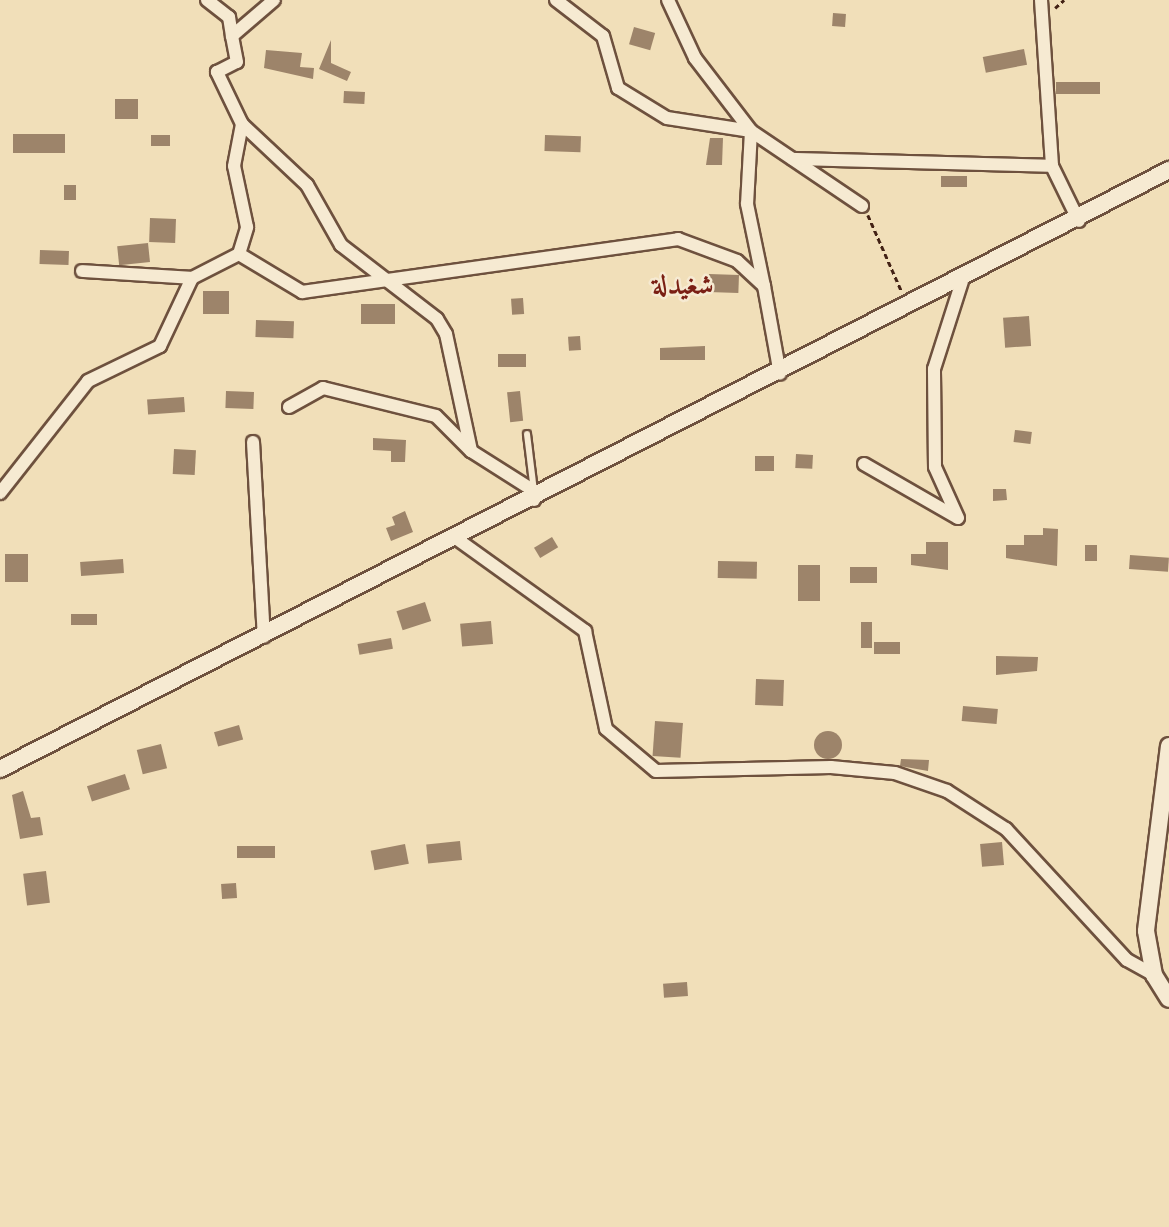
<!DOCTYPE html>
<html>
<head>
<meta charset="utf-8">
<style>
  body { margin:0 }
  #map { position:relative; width:1169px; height:1227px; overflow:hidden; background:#f1dfb9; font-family:"IM FELL English",Amiri,serif }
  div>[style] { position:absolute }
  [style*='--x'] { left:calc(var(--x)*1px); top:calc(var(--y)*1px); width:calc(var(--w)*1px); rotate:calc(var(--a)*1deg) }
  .building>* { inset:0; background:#9d846a; transform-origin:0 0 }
  .round { border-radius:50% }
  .path>* { height:2.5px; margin-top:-1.25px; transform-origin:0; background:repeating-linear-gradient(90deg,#432215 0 5px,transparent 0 8.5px) }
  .roads { filter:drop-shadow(2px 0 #6e513e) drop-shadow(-2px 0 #6e513e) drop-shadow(0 2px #6e513e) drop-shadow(0 -2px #6e513e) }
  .service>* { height:6px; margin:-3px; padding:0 3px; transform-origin:3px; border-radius:3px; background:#f6ead2 }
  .minor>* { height:12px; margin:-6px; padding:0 6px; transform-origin:6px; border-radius:6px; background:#f6ead2 }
  .tertiary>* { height:16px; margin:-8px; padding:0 8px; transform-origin:8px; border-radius:8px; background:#f6ead2 }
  span { translate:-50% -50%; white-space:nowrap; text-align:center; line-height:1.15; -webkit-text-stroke:5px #f6ead2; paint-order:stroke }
  .quarter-label { font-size:28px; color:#7a1f14; font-weight:700 }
</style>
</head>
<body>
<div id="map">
  <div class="building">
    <div style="left:833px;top:13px;width:13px;height:13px;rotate:4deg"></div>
    <div style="left:634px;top:27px;width:22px;height:18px;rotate:16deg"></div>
    <div style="clip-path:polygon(331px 40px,331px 63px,351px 72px,347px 81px,319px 69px)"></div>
    <div style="left:1024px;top:49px;width:16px;height:42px;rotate:79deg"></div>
    <div style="clip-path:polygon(266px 50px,302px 53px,300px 67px,314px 68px,313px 79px,264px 68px)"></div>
    <div style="left:1100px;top:82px;width:12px;height:44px;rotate:90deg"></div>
    <div style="left:344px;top:91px;width:21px;height:12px;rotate:3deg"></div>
    <div style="left:115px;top:99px;width:23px;height:20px"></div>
    <div style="left:13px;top:134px;width:52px;height:19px"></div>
    <div style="left:151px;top:135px;width:19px;height:11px"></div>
    <div style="left:545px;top:135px;width:36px;height:16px;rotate:2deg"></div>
    <div style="clip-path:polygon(710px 138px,723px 138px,722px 165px,706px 165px)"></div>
    <div style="left:967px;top:176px;width:11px;height:26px;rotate:90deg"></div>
    <div style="left:64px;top:185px;width:12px;height:15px"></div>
    <div style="left:150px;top:218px;width:26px;height:24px;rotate:2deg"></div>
    <div style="left:148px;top:243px;width:19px;height:31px;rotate:84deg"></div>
    <div style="left:40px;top:250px;width:29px;height:14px;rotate:2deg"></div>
    <div style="left:709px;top:274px;width:30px;height:18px;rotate:2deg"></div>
    <div style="left:203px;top:291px;width:26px;height:23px"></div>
    <div style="left:523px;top:298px;width:16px;height:12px;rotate:86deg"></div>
    <div style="left:361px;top:304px;width:34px;height:20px"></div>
    <div style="left:1029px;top:316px;width:30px;height:26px;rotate:86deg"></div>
    <div style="left:256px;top:320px;width:38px;height:17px;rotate:2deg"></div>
    <div style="left:580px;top:336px;width:14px;height:12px;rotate:86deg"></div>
    <div style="clip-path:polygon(705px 346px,705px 360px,660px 360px,660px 348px)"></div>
    <div style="left:498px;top:354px;width:28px;height:13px"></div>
    <div style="left:226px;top:391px;width:28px;height:17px;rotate:2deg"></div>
    <div style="left:520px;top:391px;width:30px;height:13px;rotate:84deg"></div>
    <div style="left:184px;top:397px;width:15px;height:37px;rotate:86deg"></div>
    <div style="left:1015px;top:430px;width:17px;height:12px;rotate:7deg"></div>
    <div style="clip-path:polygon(373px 438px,406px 440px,405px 462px,391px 462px,391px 451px,373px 450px)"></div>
    <div style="left:174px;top:449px;width:22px;height:25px;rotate:3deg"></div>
    <div style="left:796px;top:454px;width:17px;height:14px;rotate:3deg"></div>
    <div style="left:755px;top:456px;width:19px;height:15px"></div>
    <div style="clip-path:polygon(993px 489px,1006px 489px,1007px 500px,993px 501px)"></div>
    <div style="clip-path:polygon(405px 511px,413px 532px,391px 541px,386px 528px,395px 525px,392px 517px)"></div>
    <div style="clip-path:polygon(1043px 528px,1058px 529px,1057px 566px,1006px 558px,1006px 545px,1024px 545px,1024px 535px,1043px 535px)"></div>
    <div style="left:552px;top:537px;width:12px;height:21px;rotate:59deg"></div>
    <div style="clip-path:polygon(926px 542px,948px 542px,948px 570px,911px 565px,911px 554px,926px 554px)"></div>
    <div style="left:1085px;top:545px;width:12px;height:16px"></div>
    <div style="left:5px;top:554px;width:23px;height:28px"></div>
    <div style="left:1130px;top:555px;width:39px;height:14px;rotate:4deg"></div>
    <div style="left:123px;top:559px;width:14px;height:43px;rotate:86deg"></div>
    <div style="left:718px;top:561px;width:39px;height:17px;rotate:1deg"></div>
    <div style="left:798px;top:565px;width:22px;height:36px"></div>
    <div style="left:877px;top:567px;width:16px;height:27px;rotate:90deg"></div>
    <div style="left:425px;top:602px;width:20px;height:30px;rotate:72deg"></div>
    <div style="left:71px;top:614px;width:26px;height:11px"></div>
    <div style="left:491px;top:621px;width:23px;height:31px;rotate:85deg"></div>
    <div style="left:861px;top:622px;width:11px;height:26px"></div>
    <div style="left:391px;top:638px;width:11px;height:34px;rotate:80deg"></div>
    <div style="left:900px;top:642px;width:12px;height:26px;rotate:90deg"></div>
    <div style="clip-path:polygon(996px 656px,1038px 657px,1037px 671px,996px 675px)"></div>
    <div style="left:756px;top:679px;width:28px;height:26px;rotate:2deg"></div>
    <div style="left:963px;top:706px;width:35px;height:15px;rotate:5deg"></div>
    <div style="left:655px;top:721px;width:28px;height:35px;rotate:4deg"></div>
    <div style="left:239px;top:725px;width:15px;height:26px;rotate:74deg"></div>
    <div class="round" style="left:814px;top:731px;width:28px;height:28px"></div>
    <div style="left:161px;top:744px;width:25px;height:25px;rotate:76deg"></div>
    <div style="clip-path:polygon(901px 759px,929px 760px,928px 771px,900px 766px)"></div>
    <div style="left:125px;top:774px;width:16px;height:40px;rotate:72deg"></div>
    <div style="clip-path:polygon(23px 791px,31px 818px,40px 817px,43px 835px,20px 839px,12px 795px)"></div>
    <div style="left:460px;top:841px;width:19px;height:34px;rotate:84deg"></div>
    <div style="left:1002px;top:842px;width:23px;height:22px;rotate:85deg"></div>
    <div style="left:405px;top:844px;width:20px;height:35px;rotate:79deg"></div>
    <div style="left:275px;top:846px;width:12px;height:38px;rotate:90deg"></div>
    <div style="left:46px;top:871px;width:32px;height:23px;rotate:83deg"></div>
    <div style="left:236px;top:883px;width:15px;height:15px;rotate:86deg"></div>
    <div style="left:687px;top:982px;width:14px;height:24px;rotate:86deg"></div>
  </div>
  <div class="path">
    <div style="--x:1055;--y:8;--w:12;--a:-42"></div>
    <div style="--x:868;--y:215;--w:84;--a:66.2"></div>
  </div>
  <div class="roads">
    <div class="service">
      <div style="--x:527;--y:434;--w:57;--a:83"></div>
    </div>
    <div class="minor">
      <div style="--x:207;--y:0;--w:28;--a:38"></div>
      <div style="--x:229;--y:17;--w:19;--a:81"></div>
      <div style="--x:556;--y:0;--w:59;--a:37.5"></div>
      <div style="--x:603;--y:36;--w:54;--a:73.9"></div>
      <div style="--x:618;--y:88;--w:57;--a:31.5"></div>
      <div style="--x:667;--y:118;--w:85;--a:8.8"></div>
      <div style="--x:751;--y:131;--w:134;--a:34"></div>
      <div style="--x:668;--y:0;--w:64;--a:65"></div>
      <div style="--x:695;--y:58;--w:92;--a:52.5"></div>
      <div style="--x:751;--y:131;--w:73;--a:93.1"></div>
      <div style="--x:747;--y:204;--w:84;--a:78.3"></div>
      <div style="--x:1041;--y:0;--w:166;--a:86.2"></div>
      <div style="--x:1052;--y:166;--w:61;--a:63.9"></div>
      <div style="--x:242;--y:124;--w:89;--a:43.2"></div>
      <div style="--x:307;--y:185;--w:69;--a:60.5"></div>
      <div style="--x:341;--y:245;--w:121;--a:37.6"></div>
      <div style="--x:437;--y:319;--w:17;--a:59"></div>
      <div style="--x:446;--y:334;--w:120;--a:77.9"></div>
      <div style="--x:471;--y:451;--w:75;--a:32.4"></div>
      <div style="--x:534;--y:491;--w:9;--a:90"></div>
      <div style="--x:793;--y:159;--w:259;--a:1.5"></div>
      <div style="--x:239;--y:254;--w:74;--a:31.1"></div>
      <div style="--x:302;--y:292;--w:380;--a:-8"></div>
      <div style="--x:678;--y:239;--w:63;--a:20.4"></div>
      <div style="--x:737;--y:261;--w:37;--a:43"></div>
      <div style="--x:764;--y:286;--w:89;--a:79.7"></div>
      <div style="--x:82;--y:271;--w:110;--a:3.6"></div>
      <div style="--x:289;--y:407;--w:39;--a:-29"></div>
      <div style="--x:323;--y:388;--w:116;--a:13.9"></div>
      <div style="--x:436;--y:416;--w:49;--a:45"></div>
      <div style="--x:253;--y:442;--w:195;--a:86.8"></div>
      <div style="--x:864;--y:464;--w:108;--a:29.9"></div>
      <div style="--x:958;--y:518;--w:56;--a:-114.3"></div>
      <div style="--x:935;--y:467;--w:98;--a:-90.6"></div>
      <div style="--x:934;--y:369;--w:92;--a:-72.3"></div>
      <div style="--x:0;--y:493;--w:142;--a:-51.8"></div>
      <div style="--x:88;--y:381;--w:80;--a:-25.9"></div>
      <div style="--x:160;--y:346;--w:75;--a:-64.8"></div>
      <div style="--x:192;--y:278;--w:53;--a:-27.1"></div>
      <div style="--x:239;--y:254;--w:28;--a:-73"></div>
      <div style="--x:247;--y:227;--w:62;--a:-102"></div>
      <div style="--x:234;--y:166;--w:43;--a:-79.2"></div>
      <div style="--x:242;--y:124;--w:58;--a:-115.7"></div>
      <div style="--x:217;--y:72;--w:22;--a:-27"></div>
      <div style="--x:237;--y:62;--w:26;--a:-101"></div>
      <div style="--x:232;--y:36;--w:55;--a:-40.6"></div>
      <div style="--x:457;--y:539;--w:158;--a:35.7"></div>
      <div style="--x:585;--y:631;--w:100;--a:77.9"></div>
      <div style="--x:606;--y:729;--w:65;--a:40"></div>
      <div style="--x:656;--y:771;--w:175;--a:-1.3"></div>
      <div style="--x:831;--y:767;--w:64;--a:5.4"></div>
      <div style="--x:895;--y:773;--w:55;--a:19.1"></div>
      <div style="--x:947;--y:791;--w:70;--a:32.8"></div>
      <div style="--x:1006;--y:829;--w:178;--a:47.3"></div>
      <div style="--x:1127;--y:960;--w:31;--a:29"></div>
    </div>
    <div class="tertiary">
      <div style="--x:1169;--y:746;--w:186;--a:97.1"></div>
      <div style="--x:1146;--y:931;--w:45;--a:79.7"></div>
      <div style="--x:1154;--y:975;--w:28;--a:58"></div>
      <div style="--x:0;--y:769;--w:1314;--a:-27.13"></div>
    </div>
  </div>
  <div class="quarter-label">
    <span style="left:683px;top:287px">شغيدلة</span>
  </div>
</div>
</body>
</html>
